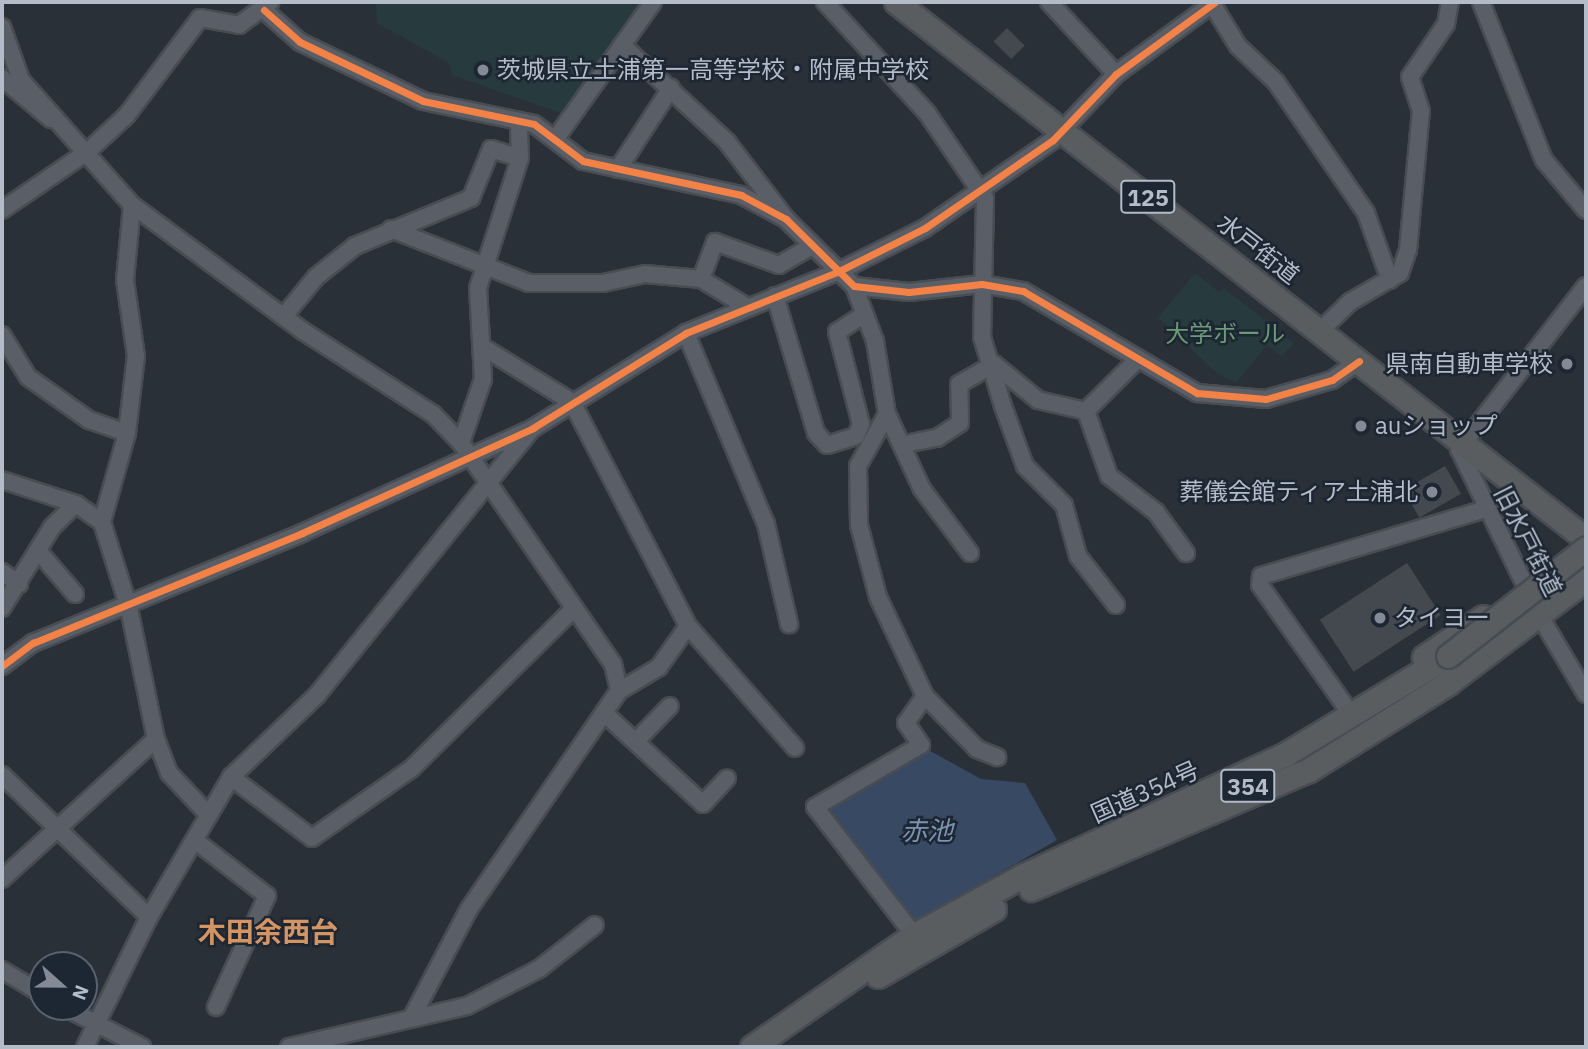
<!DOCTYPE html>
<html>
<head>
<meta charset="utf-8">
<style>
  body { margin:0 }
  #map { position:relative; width:1588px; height:1049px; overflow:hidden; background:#2a3038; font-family:"IBM Plex Sans","Noto Sans JP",sans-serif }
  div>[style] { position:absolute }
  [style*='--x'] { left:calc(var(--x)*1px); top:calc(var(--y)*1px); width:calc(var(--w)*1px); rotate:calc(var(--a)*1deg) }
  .green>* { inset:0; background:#273a3e }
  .water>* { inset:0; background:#384963 }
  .building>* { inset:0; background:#444950; transform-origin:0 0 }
  .roads { filter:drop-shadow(2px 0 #484c53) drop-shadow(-2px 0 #484c53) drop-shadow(0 2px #484c53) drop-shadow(0 -2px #484c53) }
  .minor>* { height:16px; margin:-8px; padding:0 8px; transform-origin:8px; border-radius:8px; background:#5a5e66 }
  .highway>* { height:23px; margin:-11.5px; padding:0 11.5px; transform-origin:11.5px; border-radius:11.5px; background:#5a5d60 }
  .bridges { filter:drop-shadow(2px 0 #474c53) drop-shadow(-2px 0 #474c53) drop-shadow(0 2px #474c53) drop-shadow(0 -2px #474c53) }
  .highway-bridge>* { height:23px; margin:-11.5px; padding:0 11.5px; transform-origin:11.5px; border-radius:11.5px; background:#5a5d60 }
  .cycleway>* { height:7px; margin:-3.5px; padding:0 3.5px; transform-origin:3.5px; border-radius:3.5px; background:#f48246 }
  .dots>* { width:19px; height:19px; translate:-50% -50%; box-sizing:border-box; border:4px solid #1d2633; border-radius:50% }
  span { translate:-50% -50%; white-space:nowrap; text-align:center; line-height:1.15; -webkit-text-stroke:5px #1d2633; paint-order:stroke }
  .shield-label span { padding:2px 5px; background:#1d2633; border:2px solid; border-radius:5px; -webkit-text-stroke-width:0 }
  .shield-label { font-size:23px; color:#b4bcc9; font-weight:700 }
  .poi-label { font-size:24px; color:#b4bcc9 }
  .left { translate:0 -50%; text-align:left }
  .right { translate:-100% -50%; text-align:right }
  .street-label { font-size:24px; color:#b4bcc9 }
  .park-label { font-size:24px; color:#6b9a76 }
  .water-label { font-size:26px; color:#7c92b1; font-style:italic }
  .quarter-label { font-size:28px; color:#d59563; font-weight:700 }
  .frame { position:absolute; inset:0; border:4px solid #b4bcc9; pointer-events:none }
  .north { position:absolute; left:28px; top:951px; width:70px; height:70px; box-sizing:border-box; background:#1d2633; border:2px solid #59626f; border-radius:50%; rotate:111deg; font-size:19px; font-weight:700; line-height:28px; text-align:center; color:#b4bcc9 }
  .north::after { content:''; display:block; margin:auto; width:24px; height:32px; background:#848b96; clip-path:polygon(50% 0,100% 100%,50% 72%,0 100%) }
</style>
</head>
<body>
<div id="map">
  <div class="green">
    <div style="clip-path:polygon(376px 2px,640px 2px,566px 115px,452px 75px,449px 63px,377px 23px)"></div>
    <div style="clip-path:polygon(1195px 273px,1219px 292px,1224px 288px,1294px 343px,1282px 356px,1267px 345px,1236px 383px,1217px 373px,1158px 318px)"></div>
  </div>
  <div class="water">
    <div style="clip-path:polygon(923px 747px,981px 779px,1025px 783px,1057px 840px,910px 924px,817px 808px)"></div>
  </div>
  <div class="building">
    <div style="left:1007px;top:28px;width:25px;height:19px;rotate:45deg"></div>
    <div style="left:1445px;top:466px;width:32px;height:48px;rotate:60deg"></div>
    <div style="left:1407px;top:563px;width:62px;height:104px;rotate:57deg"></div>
  </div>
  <div class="roads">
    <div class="minor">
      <div style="--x:825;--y:2;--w:151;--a:47.4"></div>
      <div style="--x:927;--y:113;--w:103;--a:55.7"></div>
      <div style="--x:985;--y:198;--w:139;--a:91.2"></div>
      <div style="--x:982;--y:337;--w:72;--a:73.1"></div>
      <div style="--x:1003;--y:406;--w:64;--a:69.9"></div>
      <div style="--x:1025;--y:466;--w:55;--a:45"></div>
      <div style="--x:1064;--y:505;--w:53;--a:74.6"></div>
      <div style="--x:1078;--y:556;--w:62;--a:52.2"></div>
      <div style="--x:1049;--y:2;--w:98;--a:47.1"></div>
      <div style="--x:1211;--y:2;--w:52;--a:58.5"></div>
      <div style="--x:1238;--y:46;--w:52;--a:43.5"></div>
      <div style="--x:1276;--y:82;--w:159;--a:55.5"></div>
      <div style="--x:1366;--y:213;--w:71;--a:70.3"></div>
      <div style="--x:1481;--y:2;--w:170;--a:68.3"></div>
      <div style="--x:1544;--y:160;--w:65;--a:50"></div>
      <div style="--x:264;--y:10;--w:48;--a:41.6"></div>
      <div style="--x:300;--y:42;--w:136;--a:25.6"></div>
      <div style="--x:423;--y:101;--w:113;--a:11.7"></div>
      <div style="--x:534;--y:124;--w:61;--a:37.1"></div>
      <div style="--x:583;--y:161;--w:162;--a:12.1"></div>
      <div style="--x:741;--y:195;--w:51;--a:28.1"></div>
      <div style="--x:786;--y:219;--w:95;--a:44.6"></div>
      <div style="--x:854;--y:286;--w:55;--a:6.2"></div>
      <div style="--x:909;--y:292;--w:73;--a:-6.3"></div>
      <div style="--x:982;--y:284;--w:42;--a:9.7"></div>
      <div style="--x:1023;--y:291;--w:202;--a:30.4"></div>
      <div style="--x:1197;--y:393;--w:69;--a:5"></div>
      <div style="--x:1266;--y:399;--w:69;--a:-16.1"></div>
      <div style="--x:1332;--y:380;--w:33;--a:-35"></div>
      <div style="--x:2;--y:27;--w:56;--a:70.3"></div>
      <div style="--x:21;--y:80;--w:167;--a:48.4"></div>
      <div style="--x:132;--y:205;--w:212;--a:36.4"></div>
      <div style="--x:303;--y:331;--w:154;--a:32.6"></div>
      <div style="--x:433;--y:414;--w:40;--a:46"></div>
      <div style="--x:461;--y:443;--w:268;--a:55.5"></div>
      <div style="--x:613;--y:664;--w:28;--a:77"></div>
      <div style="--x:622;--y:45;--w:143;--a:42.7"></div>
      <div style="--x:727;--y:142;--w:97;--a:52.5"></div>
      <div style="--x:2;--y:78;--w:64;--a:39.9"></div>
      <div style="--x:556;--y:138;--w:167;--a:-54.5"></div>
      <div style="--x:618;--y:169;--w:97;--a:-56.8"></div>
      <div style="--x:132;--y:205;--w:75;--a:95.3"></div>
      <div style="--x:125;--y:280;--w:77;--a:81.8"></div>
      <div style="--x:136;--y:356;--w:78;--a:96.7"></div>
      <div style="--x:127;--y:433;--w:92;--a:105.7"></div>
      <div style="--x:102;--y:522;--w:90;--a:72.6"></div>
      <div style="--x:129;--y:608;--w:134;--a:78.4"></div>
      <div style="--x:156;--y:739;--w:36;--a:69"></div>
      <div style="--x:169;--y:773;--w:55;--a:46.5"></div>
      <div style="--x:2;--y:210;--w:103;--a:-34.3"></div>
      <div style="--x:87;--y:152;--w:54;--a:-42.8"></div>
      <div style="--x:127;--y:115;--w:121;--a:-53"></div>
      <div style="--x:200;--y:18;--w:40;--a:10"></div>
      <div style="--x:239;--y:25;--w:39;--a:-36"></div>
      <div style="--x:391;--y:229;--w:148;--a:21.4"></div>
      <div style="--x:529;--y:283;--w:74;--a:0"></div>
      <div style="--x:603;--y:283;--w:43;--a:-12.1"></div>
      <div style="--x:645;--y:274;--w:56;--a:5.1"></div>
      <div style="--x:701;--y:279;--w:50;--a:31.2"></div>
      <div style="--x:701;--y:279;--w:40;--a:-69"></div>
      <div style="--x:715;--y:242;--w:68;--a:19.8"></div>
      <div style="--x:779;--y:265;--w:38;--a:-30"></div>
      <div style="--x:854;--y:286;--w:59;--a:69.1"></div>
      <div style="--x:875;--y:341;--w:74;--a:80.7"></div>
      <div style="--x:887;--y:414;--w:60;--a:119.1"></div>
      <div style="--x:858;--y:466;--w:59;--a:89"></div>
      <div style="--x:859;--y:525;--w:74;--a:75.2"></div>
      <div style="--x:878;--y:597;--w:110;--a:64.6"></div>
      <div style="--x:925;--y:696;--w:74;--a:45.5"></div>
      <div style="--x:977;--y:749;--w:22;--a:22"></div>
      <div style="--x:1586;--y:286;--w:207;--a:127.9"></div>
      <div style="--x:1459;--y:449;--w:188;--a:64.1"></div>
      <div style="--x:1541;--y:618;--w:88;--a:59.4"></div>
      <div style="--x:775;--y:296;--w:143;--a:73.3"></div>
      <div style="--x:816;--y:433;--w:16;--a:47"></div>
      <div style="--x:827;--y:445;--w:30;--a:-17"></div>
      <div style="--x:856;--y:436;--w:13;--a:-67"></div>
      <div style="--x:861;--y:424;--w:95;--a:-104.6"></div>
      <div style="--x:837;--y:332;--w:30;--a:-33"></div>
      <div style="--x:284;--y:316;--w:50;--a:-50.6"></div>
      <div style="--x:316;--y:277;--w:50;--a:-38.5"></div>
      <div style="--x:355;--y:246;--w:126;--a:-22.5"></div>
      <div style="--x:471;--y:198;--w:53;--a:-67.8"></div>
      <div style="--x:491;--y:149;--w:30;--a:17"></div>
      <div style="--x:1320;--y:331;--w:42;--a:-44"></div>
      <div style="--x:1350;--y:302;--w:58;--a:-30.1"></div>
      <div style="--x:1400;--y:273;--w:24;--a:-71"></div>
      <div style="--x:1408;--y:250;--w:140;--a:-84.7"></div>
      <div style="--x:1421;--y:111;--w:36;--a:-108"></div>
      <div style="--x:1410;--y:77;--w:64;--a:-55.8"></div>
      <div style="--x:1446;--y:24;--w:22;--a:-80"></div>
      <div style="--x:686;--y:333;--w:207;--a:67.3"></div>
      <div style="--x:766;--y:524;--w:103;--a:77"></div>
      <div style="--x:2;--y:335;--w:49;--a:58.2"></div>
      <div style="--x:28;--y:377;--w:75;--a:35.2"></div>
      <div style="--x:89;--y:420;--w:40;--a:18.9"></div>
      <div style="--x:481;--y:346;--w:107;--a:31.6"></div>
      <div style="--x:572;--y:402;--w:252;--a:62.6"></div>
      <div style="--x:688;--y:626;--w:162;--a:48.7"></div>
      <div style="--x:1086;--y:411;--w:69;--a:70.5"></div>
      <div style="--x:1109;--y:476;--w:59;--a:37.5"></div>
      <div style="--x:1156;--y:512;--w:51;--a:53.8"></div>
      <div style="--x:887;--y:414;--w:83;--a:65"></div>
      <div style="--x:922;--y:489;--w:80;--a:53.1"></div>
      <div style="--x:461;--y:443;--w:68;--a:-71"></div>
      <div style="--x:483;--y:379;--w:91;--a:-93.1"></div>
      <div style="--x:478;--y:288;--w:137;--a:-72.1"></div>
      <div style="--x:520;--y:158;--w:37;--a:-92"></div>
      <div style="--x:905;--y:444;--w:33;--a:-11"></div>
      <div style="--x:937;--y:438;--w:27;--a:-33"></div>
      <div style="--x:960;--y:423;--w:39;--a:-91"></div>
      <div style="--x:959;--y:384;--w:40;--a:-29.7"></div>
      <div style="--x:994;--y:364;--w:57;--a:39.3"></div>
      <div style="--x:1038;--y:400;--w:49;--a:12.9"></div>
      <div style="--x:1086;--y:411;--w:74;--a:-45"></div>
      <div style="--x:2;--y:480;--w:78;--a:18"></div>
      <div style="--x:76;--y:504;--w:32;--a:35"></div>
      <div style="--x:40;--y:553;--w:54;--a:49.5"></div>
      <div style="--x:2;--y:572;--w:21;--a:35"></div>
      <div style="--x:2;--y:608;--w:95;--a:-58.3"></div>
      <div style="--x:52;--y:527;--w:33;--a:-44"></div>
      <div style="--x:2;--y:666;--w:39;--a:-37"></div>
      <div style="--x:33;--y:643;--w:291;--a:-22.2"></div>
      <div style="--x:302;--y:533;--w:254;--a:-24.4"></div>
      <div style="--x:533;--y:428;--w:180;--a:-31.8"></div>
      <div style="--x:686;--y:333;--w:163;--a:-22"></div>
      <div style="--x:837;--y:272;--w:98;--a:-26.6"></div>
      <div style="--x:925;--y:228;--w:155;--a:-34.5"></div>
      <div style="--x:1053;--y:140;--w:91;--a:-46.3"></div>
      <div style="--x:1116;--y:74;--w:122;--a:-36"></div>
      <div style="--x:1346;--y:707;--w:149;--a:-125.2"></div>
      <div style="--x:1260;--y:585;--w:9;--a:-84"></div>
      <div style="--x:1261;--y:576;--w:235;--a:-16.6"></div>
      <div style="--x:604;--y:713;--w:134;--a:42.6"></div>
      <div style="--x:703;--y:804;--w:35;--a:-47"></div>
      <div style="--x:637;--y:740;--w:47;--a:-45.9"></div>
      <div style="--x:2;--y:775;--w:204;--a:44"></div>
      <div style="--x:231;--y:777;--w:101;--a:37"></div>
      <div style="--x:312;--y:838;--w:121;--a:-34.9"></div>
      <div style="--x:411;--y:769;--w:229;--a:-44.6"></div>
      <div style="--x:197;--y:842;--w:88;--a:37.6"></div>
      <div style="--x:267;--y:896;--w:122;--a:114.7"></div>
      <div style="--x:2;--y:879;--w:208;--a:-42.3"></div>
      <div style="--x:914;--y:935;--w:162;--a:-127.7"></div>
      <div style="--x:815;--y:807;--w:123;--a:-30.3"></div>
      <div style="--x:921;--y:745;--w:27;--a:-124"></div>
      <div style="--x:906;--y:723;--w:33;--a:-55"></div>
      <div style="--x:2;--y:970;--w:47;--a:31"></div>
      <div style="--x:64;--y:1007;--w:88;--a:27.1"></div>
      <div style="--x:411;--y:1019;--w:124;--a:-62.2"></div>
      <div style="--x:469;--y:909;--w:265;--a:-55.5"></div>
      <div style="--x:619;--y:691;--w:47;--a:-31"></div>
      <div style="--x:659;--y:667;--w:50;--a:-54.7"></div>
      <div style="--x:85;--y:1047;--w:145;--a:-63.8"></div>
      <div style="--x:149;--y:917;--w:162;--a:-59.6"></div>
      <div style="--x:231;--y:777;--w:119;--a:-43.6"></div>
      <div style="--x:317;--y:695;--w:338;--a:-51.1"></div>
      <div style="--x:289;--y:1047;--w:183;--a:-13"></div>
      <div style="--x:467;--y:1006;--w:81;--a:-27.2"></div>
      <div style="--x:539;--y:969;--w:71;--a:-38.2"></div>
    </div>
    <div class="highway">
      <div style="--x:896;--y:2;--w:874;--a:37.89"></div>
      <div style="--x:1424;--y:657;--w:71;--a:-34.1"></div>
      <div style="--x:1031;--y:889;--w:302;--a:-23.2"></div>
      <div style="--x:1309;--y:770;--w:164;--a:-32"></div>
      <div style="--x:1448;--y:683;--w:173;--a:-37"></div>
      <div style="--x:878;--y:976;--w:134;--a:-30"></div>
      <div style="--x:752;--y:1047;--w:197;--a:-34.7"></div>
      <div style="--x:914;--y:935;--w:125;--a:-28.6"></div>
      <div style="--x:1024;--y:875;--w:289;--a:-24.8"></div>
      <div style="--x:1286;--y:754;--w:189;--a:-31.2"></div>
    </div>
  </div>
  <div class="bridges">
    <div class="highway-bridge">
      <div style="--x:1448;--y:656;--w:175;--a:-38"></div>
    </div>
  </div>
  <div class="cycleway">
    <div style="--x:264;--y:10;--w:48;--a:41.6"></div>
    <div style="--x:300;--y:42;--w:136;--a:25.6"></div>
    <div style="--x:423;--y:101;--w:113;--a:11.7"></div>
    <div style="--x:534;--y:124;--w:61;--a:37.1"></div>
    <div style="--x:583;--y:161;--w:162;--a:12.1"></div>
    <div style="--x:741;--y:195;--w:51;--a:28.1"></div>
    <div style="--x:786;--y:219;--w:95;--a:44.6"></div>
    <div style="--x:854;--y:286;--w:55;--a:6.2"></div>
    <div style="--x:909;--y:292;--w:73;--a:-6.3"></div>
    <div style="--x:982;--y:284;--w:42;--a:9.7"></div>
    <div style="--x:1023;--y:291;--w:202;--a:30.4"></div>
    <div style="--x:1197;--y:393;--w:69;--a:5"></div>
    <div style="--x:1266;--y:399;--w:69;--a:-16.1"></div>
    <div style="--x:1332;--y:380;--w:33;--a:-35"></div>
    <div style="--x:2;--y:666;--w:39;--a:-37"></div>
    <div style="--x:33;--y:643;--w:291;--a:-22.2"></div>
    <div style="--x:302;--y:533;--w:254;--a:-24.4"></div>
    <div style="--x:533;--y:428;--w:180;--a:-31.8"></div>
    <div style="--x:686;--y:333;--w:163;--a:-22"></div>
    <div style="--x:837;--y:272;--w:98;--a:-26.6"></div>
    <div style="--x:925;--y:228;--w:155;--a:-34.5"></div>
    <div style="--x:1053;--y:140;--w:91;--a:-46.3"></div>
    <div style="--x:1116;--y:74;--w:122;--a:-36"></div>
  </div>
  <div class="dots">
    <div style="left:483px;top:70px;background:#848b96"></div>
    <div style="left:1567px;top:364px;background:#848b96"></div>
    <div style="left:1361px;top:426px;background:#848b96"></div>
    <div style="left:1432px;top:492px;background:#848b96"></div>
    <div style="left:1380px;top:618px;background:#848b96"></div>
  </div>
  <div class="shield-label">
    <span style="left:1148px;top:197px">125</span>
    <span style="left:1248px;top:786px">354</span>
  </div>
  <div class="poi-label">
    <span class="left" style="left:497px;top:70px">茨城県立土浦第一高等学校・附属中学校</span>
    <span class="right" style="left:1553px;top:364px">県南自動車学校</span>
    <span class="left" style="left:1375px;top:426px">auショップ</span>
    <span class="right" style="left:1418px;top:492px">葬儀会館ティア土浦北</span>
    <span class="left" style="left:1394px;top:618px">タイヨー</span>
  </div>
  <div class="street-label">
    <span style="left:1258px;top:249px;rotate:38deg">水戸街道</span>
    <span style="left:1528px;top:541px;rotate:63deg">旧水戸街道</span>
    <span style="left:1145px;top:792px;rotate:-24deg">国道354号</span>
  </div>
  <div class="park-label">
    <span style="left:1225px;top:334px">大学ボール</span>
  </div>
  <div class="water-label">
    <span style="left:927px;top:831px">赤池</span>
  </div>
  <div class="quarter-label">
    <span style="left:268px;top:932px">木田余西台</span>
  </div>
  <div class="frame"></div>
  <div class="north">N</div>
</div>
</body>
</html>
